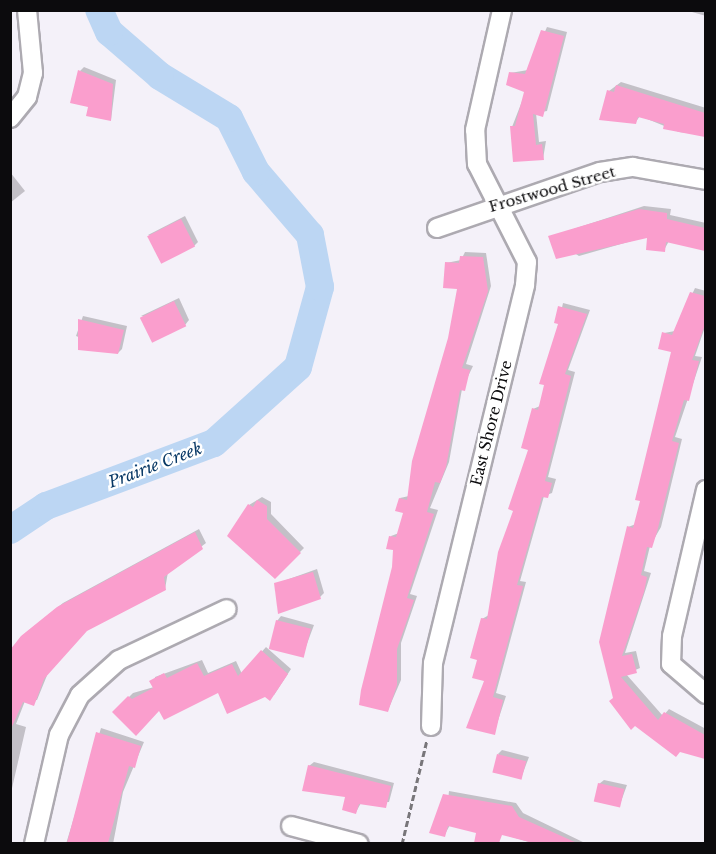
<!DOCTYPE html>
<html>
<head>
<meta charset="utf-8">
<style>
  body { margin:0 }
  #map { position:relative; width:716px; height:854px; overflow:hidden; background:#f4f1f9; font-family:"Libre Baskerville",serif }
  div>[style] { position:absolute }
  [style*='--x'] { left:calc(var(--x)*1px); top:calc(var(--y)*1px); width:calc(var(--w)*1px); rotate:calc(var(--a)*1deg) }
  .shadow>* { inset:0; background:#0003 }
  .river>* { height:28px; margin:-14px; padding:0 14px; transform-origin:14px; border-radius:14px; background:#bcd6f3 }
  .building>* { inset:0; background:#fa9ecd; transform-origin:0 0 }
  .path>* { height:3px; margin-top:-1.5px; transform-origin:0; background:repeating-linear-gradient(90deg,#78767a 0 6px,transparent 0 9px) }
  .roads { filter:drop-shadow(2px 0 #adaab1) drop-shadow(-2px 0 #adaab1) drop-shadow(0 2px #adaab1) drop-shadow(0 -2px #adaab1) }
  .street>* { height:18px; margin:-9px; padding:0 9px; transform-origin:9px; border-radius:9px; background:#fff }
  span { translate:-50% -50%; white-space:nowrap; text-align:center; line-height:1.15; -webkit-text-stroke:5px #fff; paint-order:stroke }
  .street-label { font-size:15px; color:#0c0b0d }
  .water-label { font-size:16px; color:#083865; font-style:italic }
  .frame { position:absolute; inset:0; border:12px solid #0c0b0d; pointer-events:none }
</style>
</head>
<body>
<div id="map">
  <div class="shadow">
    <div style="clip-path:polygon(685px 10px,706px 10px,706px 16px)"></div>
    <div style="clip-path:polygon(547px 27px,567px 32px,547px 111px,536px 113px,539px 142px,546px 141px,543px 159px,512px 127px,526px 91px,510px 73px,528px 70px)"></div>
    <div style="clip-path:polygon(84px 67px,116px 80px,111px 120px,89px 106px,80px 71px)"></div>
    <div style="clip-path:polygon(621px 82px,706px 108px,706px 135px,679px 132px,640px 116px,635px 123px,609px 91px)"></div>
    <div style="clip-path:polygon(10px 172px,25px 191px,10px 203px)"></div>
    <div style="clip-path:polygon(644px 206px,671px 209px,670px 215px,706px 223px,706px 249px,669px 241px,664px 250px,649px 236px,579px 256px,549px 237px)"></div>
    <div style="clip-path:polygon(185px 216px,198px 242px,194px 246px,148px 235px)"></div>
    <div style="clip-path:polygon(465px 252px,486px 253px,491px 286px,466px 364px,473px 366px,462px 389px,449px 462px,430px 508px,438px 510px,410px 594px,417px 596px,401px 643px,401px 680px,388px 710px,395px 549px,391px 536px,399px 533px,405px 512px,400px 498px,409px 496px,449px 338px,458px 287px,446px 263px,461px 260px)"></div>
    <div style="clip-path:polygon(695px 288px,706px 291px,706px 324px,695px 356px,702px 357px,675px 437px,682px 439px,661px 527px,650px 546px,644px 571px,651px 573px,625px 653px,636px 651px,640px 668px,626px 674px,663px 716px,669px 709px,706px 729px,706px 757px,680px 751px,615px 698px,628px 527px,636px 524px,673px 351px,664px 333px,675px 331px)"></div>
    <div style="clip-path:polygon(179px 298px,189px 320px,185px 325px,141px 316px)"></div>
    <div style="clip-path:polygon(563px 303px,590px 310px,568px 370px,575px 372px,548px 477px,556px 479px,552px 493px,544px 496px,520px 581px,526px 582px,496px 693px,506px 696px,494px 733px,468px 726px,486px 680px,479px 659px,482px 619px,489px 615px,530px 449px,533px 409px,540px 406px)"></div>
    <div style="clip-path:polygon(83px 316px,127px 326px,122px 349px,118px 353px,76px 336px)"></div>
    <div style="clip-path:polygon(262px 497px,271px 502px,271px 514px,304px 548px,275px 577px,229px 536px,249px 505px)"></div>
    <div style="clip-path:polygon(199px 529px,206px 543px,168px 572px,165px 589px,87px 629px,48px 673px,37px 700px,25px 701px,16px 724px,26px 727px,10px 797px,10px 665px,27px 632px,63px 603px)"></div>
    <div style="clip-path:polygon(317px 569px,324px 593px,320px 597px,275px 584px)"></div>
    <div style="clip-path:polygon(281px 616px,314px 625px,302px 657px,277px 621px)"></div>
    <div style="clip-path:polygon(266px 647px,291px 669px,274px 695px,219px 691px,160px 709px,114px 712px,133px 693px,154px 687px,155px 677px,202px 660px,208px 673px,236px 661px,242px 674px)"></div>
    <div style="clip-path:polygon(101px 728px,144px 742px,123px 792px,113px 844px,66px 844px)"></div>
    <div style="clip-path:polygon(502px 750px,529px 757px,521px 778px,498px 754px)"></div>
    <div style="clip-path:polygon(314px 762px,394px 783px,389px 802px,361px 803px,356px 812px,347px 796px,309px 766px)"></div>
    <div style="clip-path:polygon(604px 780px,627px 785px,619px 807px,599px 784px)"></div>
    <div style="clip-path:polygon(449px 791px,516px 803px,523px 813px,587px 844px,536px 844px,502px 834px,494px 844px,483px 844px,476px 842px,478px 832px,450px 825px,444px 836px)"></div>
  </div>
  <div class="river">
    <div style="--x:10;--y:530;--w:43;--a:-33.7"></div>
    <div style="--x:46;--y:506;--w:179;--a:-20.6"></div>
    <div style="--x:214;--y:443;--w:113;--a:-42.1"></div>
    <div style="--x:298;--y:367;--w:83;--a:-74.6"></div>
    <div style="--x:320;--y:287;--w:53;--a:-100.9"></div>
    <div style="--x:310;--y:235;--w:83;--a:-130.6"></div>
    <div style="--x:256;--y:172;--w:60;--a:-116.6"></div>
    <div style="--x:229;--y:118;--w:81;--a:-148.7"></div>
    <div style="--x:160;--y:76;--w:67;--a:-139.2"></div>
    <div style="--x:109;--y:32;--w:24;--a:-114"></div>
  </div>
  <div class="building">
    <div style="clip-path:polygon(541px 30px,564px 36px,543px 117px,533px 114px,536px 145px,542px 144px,544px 160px,513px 162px,510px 126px,515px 126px,524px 92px,506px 85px,509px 72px,525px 74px)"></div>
    <div style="clip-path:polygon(78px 70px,113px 84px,111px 121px,86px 116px,88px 107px,70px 103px)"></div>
    <div style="clip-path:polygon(616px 85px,705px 113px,705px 137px,663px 129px,664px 124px,638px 117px,636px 124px,599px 120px,607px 90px,614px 92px)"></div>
    <div style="clip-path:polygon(639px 209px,667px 213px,667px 219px,705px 228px,705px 251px,666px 242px,665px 252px,646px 250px,647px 238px,556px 259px,548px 236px)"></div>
    <div style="left:181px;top:219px;width:31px;height:38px;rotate:63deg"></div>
    <div style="clip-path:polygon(460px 256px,483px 257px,488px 291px,462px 368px,470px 370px,465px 391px,460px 390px,446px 467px,440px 483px,435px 482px,427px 512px,434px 514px,407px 598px,414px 600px,397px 649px,397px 685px,388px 712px,359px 705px,361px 690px,392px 567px,393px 550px,386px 549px,389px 536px,396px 537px,403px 513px,395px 511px,399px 498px,407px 500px,412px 461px,448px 338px,457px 289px,443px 288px,445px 262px,459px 263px)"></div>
    <div style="clip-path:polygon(690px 292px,705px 296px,705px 325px,692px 360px,699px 361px,689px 401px,684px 400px,672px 441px,679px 443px,657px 532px,652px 548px,647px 547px,641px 575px,647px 577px,644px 592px,622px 656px,632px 654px,637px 673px,621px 677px,658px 720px,664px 712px,705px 735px,705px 759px,680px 752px,676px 757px,635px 726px,631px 730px,609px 701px,613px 698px,599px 642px,627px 526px,633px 528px,640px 501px,635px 500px,671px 352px,658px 349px,662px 332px,672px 335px)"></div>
    <div style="left:174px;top:301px;width:28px;height:38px;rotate:64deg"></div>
    <div style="clip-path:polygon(558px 306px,587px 314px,565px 374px,571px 376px,545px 481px,552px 483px,548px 498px,542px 497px,517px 585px,523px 586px,493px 697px,503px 700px,495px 735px,466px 728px,484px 681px,472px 678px,477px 660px,470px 658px,481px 618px,487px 619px,498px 552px,513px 511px,508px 509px,528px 450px,521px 448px,532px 408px,538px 410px,544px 385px,539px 384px,558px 324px,554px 323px)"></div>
    <div style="clip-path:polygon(78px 319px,124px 330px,118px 354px,78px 350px)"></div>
    <div style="clip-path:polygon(257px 500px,267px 506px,267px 519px,301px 553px,275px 579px,227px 536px,248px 504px,253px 507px)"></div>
    <div style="clip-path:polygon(195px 532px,203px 549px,164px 577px,166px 590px,87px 631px,44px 679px,34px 706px,23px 702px,10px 731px,10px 650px,21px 636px,57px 607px)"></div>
    <div style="clip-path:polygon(313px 572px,321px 599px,278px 614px,274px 583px)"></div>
    <div style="left:276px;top:620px;width:36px;height:30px;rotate:14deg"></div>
    <div style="clip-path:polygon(261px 650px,288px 674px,270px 701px,265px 697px,227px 714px,218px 693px,164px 720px,159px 711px,136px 736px,112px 712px,128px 696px,132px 699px,153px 688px,149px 681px,164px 673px,167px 678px,197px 663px,204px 676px,232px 664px,238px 676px)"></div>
    <div style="clip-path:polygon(96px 732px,141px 746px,135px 768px,129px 766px,108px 843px,67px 843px)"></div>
    <div style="left:497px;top:754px;width:30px;height:19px;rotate:14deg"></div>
    <div style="clip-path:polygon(308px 765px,391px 786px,386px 808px,359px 804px,356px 814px,342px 810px,345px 797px,302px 791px)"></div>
    <div style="left:598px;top:783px;width:27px;height:19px;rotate:13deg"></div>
    <div style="clip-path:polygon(443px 794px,512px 806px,519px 817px,577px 843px,533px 843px,502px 835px,499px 843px,474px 843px,476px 833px,448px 826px,445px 837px,429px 833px)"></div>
  </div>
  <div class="path">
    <div style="--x:402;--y:844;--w:107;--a:-76.5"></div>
  </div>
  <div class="roads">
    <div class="street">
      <div style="--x:10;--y:118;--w:27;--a:-51"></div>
      <div style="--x:27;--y:97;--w:25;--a:-76"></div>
      <div style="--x:33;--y:73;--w:63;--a:-95.4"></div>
      <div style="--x:437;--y:228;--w:172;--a:-19"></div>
      <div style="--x:600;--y:172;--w:33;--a:-9"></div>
      <div style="--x:633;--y:167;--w:74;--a:10.1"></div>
      <div style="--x:706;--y:490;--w:150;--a:103.1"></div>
      <div style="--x:672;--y:636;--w:28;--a:92"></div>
      <div style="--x:671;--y:664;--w:46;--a:40.6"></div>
      <div style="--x:431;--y:726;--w:63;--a:-88.2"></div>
      <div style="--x:433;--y:663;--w:389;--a:-76.3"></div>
      <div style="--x:525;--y:285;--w:23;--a:-85"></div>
      <div style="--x:527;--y:262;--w:110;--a:-117"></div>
      <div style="--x:477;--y:164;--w:34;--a:-93"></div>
      <div style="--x:475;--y:130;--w:123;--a:-77.3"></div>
      <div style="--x:291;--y:826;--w:70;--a:14.8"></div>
      <div style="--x:34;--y:844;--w:112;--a:-77.1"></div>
      <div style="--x:59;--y:735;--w:45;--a:-62.3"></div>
      <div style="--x:80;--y:695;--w:52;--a:-41.9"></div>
      <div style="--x:119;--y:660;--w:119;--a:-25.3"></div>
    </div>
  </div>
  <div class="street-label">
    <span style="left:552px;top:189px;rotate:-16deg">Frostwood Street</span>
    <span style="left:491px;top:423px;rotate:-76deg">East Shore Drive</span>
  </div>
  <div class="water-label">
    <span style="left:155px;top:465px;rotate:-21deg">Prairie Creek</span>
  </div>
  <div class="frame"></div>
</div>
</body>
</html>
